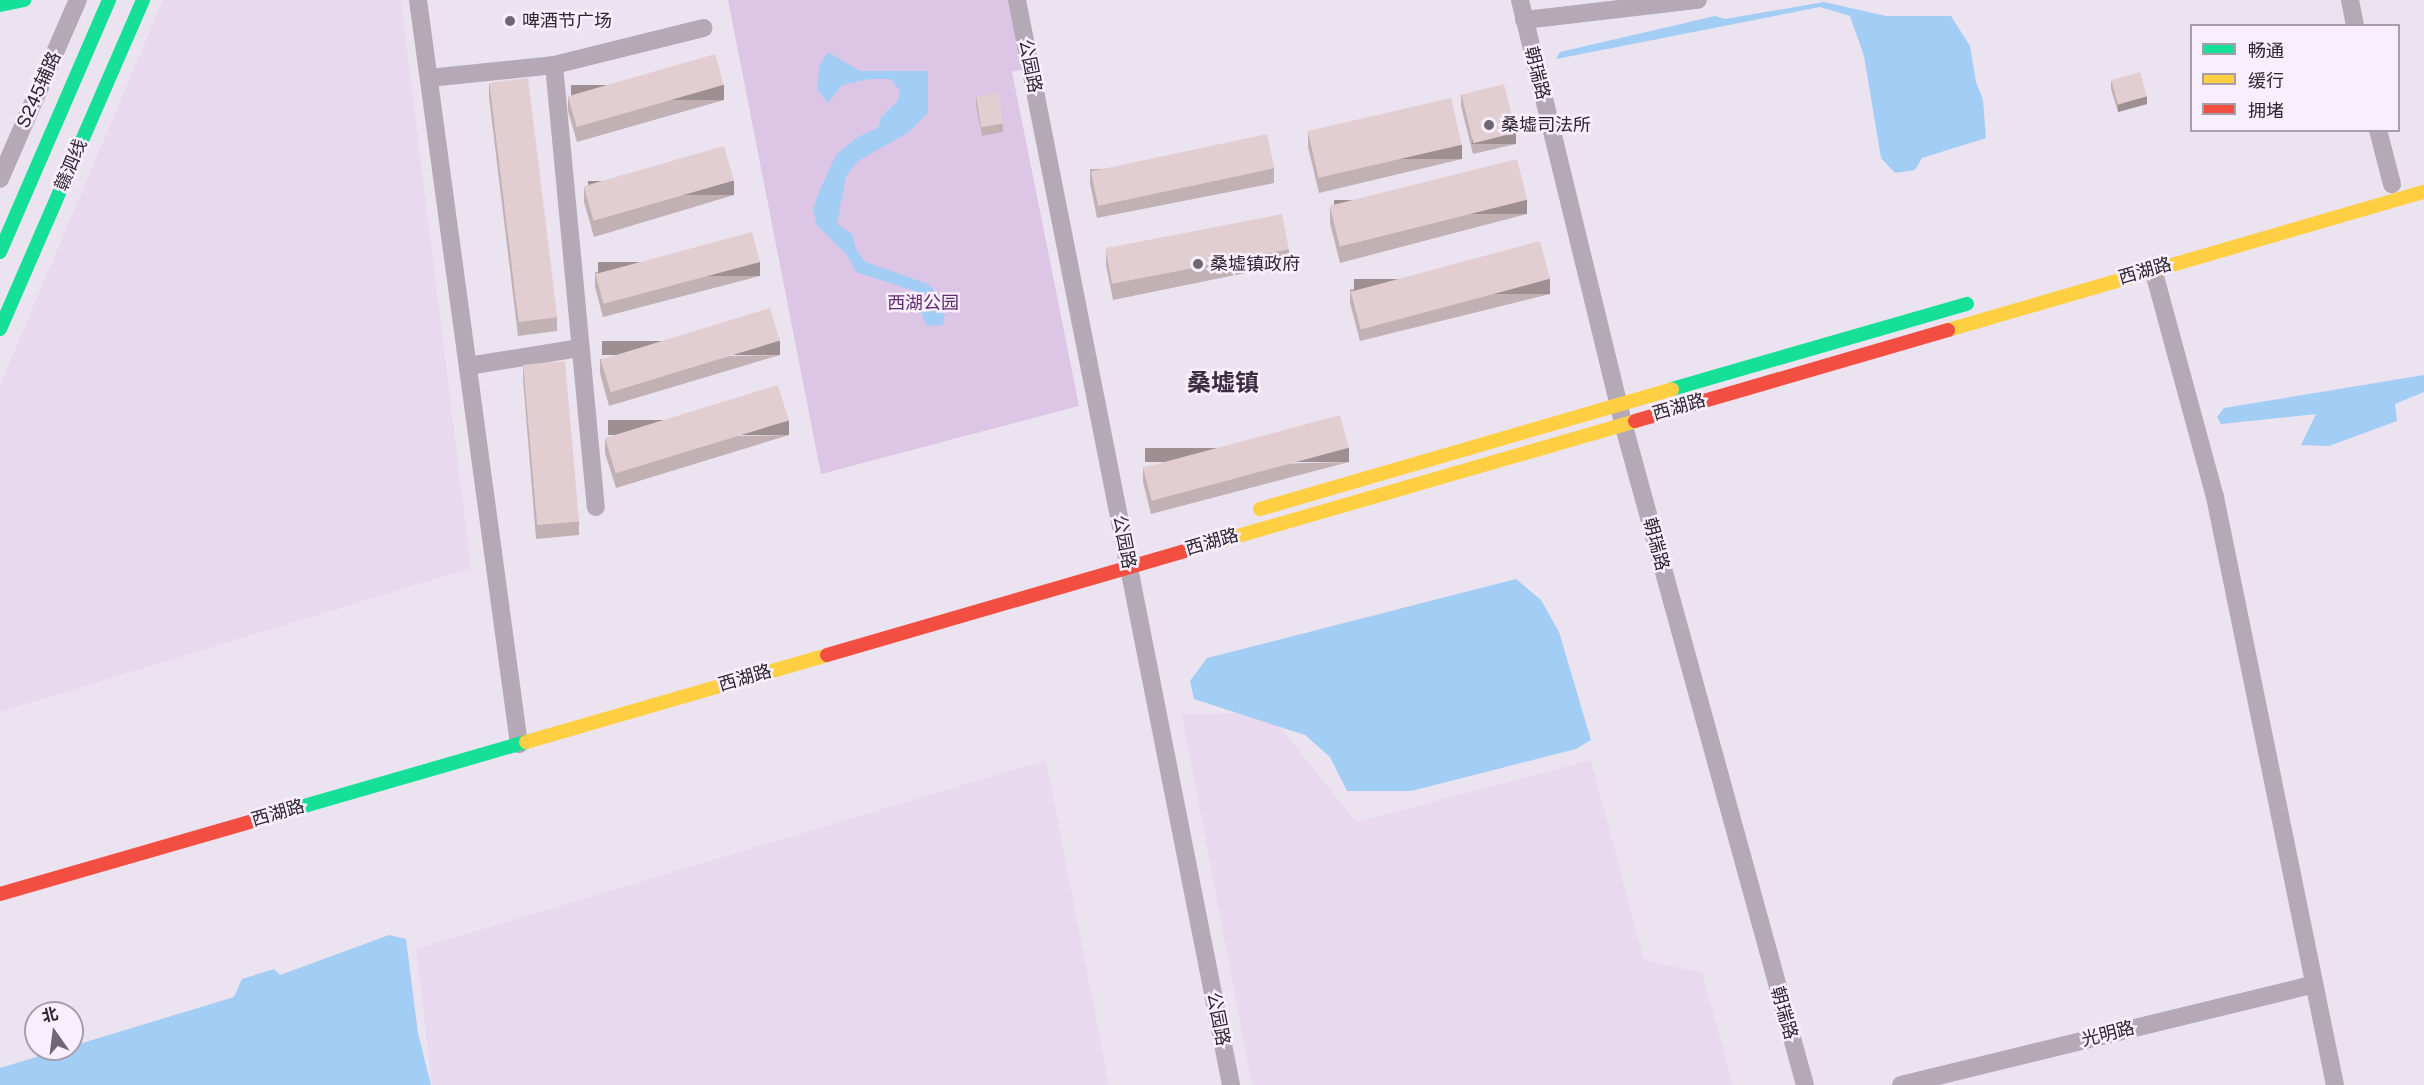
<!DOCTYPE html>
<html>
<head>
<meta charset="utf-8">
<style>
  body { margin:0 }
  #map { position:relative; width:2424px; height:1085px; overflow:hidden; background:#ece3f0; font-family:"Public Sans","Noto Sans SC",sans-serif }
  div>[style] { position:absolute }
  [style*='--x'] { left:calc(var(--x)*1px); top:calc(var(--y)*1px); width:calc(var(--w)*1px); rotate:calc(var(--a)*1deg) }
  .built>* { inset:0; background:#e9d9ef }
  .green>* { inset:0; background:#ddc5e6 }
  .water>* { inset:0; background:#a2cdf5 }
  .street>* { height:18px; margin:-9px; padding:0 9px; transform-origin:9px; border-radius:9px; background:#b6a9b6 }
  .fast>* { height:14px; margin:-7px; padding:0 7px; transform-origin:7px; border-radius:7px; background:#16e098 }
  .slow>* { height:14px; margin:-7px; padding:0 7px; transform-origin:7px; border-radius:7px; background:#ffcf43 }
  .jam>* { height:14px; margin:-7px; padding:0 7px; transform-origin:7px; border-radius:7px; background:#f24e42 }
  .wall>* { inset:0; background:#c2b1b4 }
  .shaded-wall>* { inset:0; background:#9e9092; transform-origin:0 0 }
  .building>* { inset:0; background:#e2ced1; transform-origin:0 0 }
  .dots>* { width:16px; height:16px; translate:-50% -50%; box-sizing:border-box; border:3px solid #f8eefc; border-radius:50% }
  span { translate:-50% -50%; white-space:nowrap; text-align:center; line-height:1.15; -webkit-text-stroke:5px #f8eefc; paint-order:stroke }
  .poi-label { font-size:18px; color:#2c262e }
  .left { translate:0 -50%; text-align:left }
  .street-label { font-size:18px; color:#2c262e }
  .park-label { font-size:18px; color:#622b74 }
  .district-label { font-size:24px; color:#3c2f41; font-weight:700 }
  .legend { position:absolute; left:2190px; top:24px; width:210px; height:108px; box-sizing:border-box; background:#f8eefc; border:2px solid #a69eaa; margin:0; padding:8px 10px; list-style:none; font-size:18px; color:#2c262e }
  .legend li { display:flex; align-items:center; gap:12px; height:30px }
  .legend b { width:30px; border:2px solid #a69eaa }
  .north { position:absolute; left:24px; top:1001px; width:60px; height:60px; box-sizing:border-box; background:#f8eefc; border:2px solid #a69eaa; border-radius:50%; rotate:346deg; font-size:16px; font-weight:700; line-height:24px; text-align:center; color:#2c262e }
  .north::after { content:''; display:block; margin:auto; width:21px; height:27px; background:#6f6872; clip-path:polygon(50% 0,100% 100%,50% 72%,0 100%) }
</style>
</head>
<body>
<div id="map">
  <div class="built">
    <div style="clip-path:polygon(163px 0,401px 0,471px 568px,0 712px,0 385px)"></div>
    <div style="clip-path:polygon(1268px 712px,1356px 822px,1591px 760px,1644px 960px,1702px 973px,1733px 1085px,1252px 1085px,1182px 715px)"></div>
    <div style="clip-path:polygon(1046px 760px,1109px 1085px,432px 1085px,416px 949px)"></div>
  </div>
  <div class="green">
    <div style="clip-path:polygon(728px 0,1009px 0,1023px 69px,1012px 72px,1079px 406px,821px 474px)"></div>
  </div>
  <div class="water">
    <div style="clip-path:polygon(1824px 2px,1886px 16px,1951px 16px,1970px 46px,1976px 82px,1983px 100px,1986px 138px,1922px 158px,1915px 170px,1895px 173px,1881px 158px,1864px 56px,1850px 16px,1820px 7px,1556px 59px,1560px 52px,1715px 16px,1725px 19px)"></div>
    <div style="clip-path:polygon(828px 52px,860px 71px,928px 71px,928px 113px,909px 132px,858px 161px,846px 176px,837px 224px,852px 234px,856px 249px,865px 262px,928px 284px,940px 296px,945px 311px,943px 325px,927px 326px,919px 310px,934px 303px,924px 294px,856px 272px,847px 255px,817px 225px,813px 210px,818px 194px,836px 155px,856px 138px,879px 127px,881px 117px,897px 102px,900px 91px,891px 79px,870px 79px,842px 85px,828px 103px,817px 89px,819px 66px)"></div>
    <div style="clip-path:polygon(2424px 375px,2424px 392px,2395px 404px,2397px 421px,2329px 446px,2301px 445px,2316px 414px,2221px 424px,2217px 417px,2224px 408px)"></div>
    <div style="clip-path:polygon(1516px 579px,1541px 600px,1559px 632px,1591px 740px,1576px 749px,1411px 791px,1347px 791px,1330px 757px,1305px 735px,1194px 699px,1190px 681px,1207px 658px)"></div>
    <div style="clip-path:polygon(389px 935px,406px 939px,418px 1033px,431px 1085px,0 1085px,0 1068px,234px 997px,242px 979px,274px 969px,280px 975px)"></div>
  </div>
  <div class="street">
    <div style="--x:418;--y:0;--w:751;--a:82.27"></div>
    <div style="--x:1017;--y:0;--w:1106;--a:78.84"></div>
    <div style="--x:1520;--y:0;--w:435;--a:76.3"></div>
    <div style="--x:1623;--y:423;--w:687;--a:74.63"></div>
    <div style="--x:2350;--y:0;--w:26;--a:79"></div>
    <div style="--x:1524;--y:20;--w:175;--a:-6.6"></div>
    <div style="--x:554;--y:65;--w:444;--a:84.6"></div>
    <div style="--x:429;--y:78;--w:126;--a:-5.9"></div>
    <div style="--x:554;--y:65;--w:154;--a:-13.9"></div>
    <div style="--x:2378;--y:130;--w:56;--a:75.5"></div>
    <div style="--x:0;--y:179;--w:195;--a:-66.5"></div>
    <div style="--x:2153;--y:269;--w:236;--a:74.8"></div>
    <div style="--x:2215;--y:497;--w:600;--a:78.47"></div>
    <div style="--x:468;--y:366;--w:112;--a:-9.2"></div>
    <div style="--x:1901;--y:1085;--w:425;--a:-13.7"></div>
  </div>
  <div class="fast">
    <div style="--x:0;--y:5;--w:25;--a:-12"></div>
    <div style="--x:0;--y:252;--w:275;--a:-66.6"></div>
    <div style="--x:0;--y:329;--w:359;--a:-66.5"></div>
    <div style="--x:1672;--y:389;--w:307;--a:-16.1"></div>
    <div style="--x:266;--y:817;--w:271;--a:-16.1"></div>
  </div>
  <div class="slow">
    <div style="--x:1948;--y:330;--w:496;--a:-16.2"></div>
    <div style="--x:1260;--y:509;--w:429;--a:-16.2"></div>
    <div style="--x:1224;--y:540;--w:428;--a:-16.1"></div>
    <div style="--x:526;--y:742;--w:313;--a:-16.1"></div>
  </div>
  <div class="jam">
    <div style="--x:1635;--y:421;--w:326;--a:-16.2"></div>
    <div style="--x:827;--y:655;--w:413;--a:-16.2"></div>
    <div style="--x:0;--y:894;--w:277;--a:-16.1"></div>
  </div>
  <div class="wall">
    <div style="clip-path:polygon(2111px 81px,2147px 104px,2118px 112px,2111px 89px)"></div>
    <div style="clip-path:polygon(489px 82px,557px 317px,557px 331px,518px 336px,489px 97px)"></div>
    <div style="clip-path:polygon(1461px 94px,1516px 144px,1473px 154px,1461px 106px)"></div>
    <div style="clip-path:polygon(568px 97px,724px 100px,577px 142px,568px 111px)"></div>
    <div style="clip-path:polygon(976px 97px,1003px 124px,1003px 132px,982px 136px,976px 105px)"></div>
    <div style="clip-path:polygon(1308px 132px,1462px 159px,1319px 193px,1308px 147px)"></div>
    <div style="clip-path:polygon(1274px 168px,1274px 183px,1097px 218px,1090px 183px,1090px 169px)"></div>
    <div style="clip-path:polygon(584px 187px,734px 195px,594px 237px,584px 202px)"></div>
    <div style="clip-path:polygon(1330px 208px,1527px 214px,1340px 263px,1330px 223px)"></div>
    <div style="clip-path:polygon(1289px 249px,1289px 264px,1113px 300px,1106px 265px,1106px 250px)"></div>
    <div style="clip-path:polygon(595px 272px,760px 276px,603px 317px,595px 287px)"></div>
    <div style="clip-path:polygon(1350px 289px,1550px 294px,1360px 341px,1350px 303px)"></div>
    <div style="clip-path:polygon(780px 355px,609px 406px,600px 373px,600px 359px)"></div>
    <div style="clip-path:polygon(523px 364px,579px 521px,579px 535px,536px 539px,523px 379px)"></div>
    <div style="clip-path:polygon(789px 435px,616px 488px,605px 453px,605px 438px)"></div>
    <div style="clip-path:polygon(1349px 462px,1151px 514px,1143px 482px,1143px 467px)"></div>
  </div>
  <div class="shaded-wall">
    <div style="left:724px;top:85px;width:15px;height:153px;rotate:90deg"></div>
    <div style="clip-path:polygon(2147px 96px,2147px 104px,2118px 112px,2118px 105px)"></div>
    <div style="left:1516px;top:133px;width:11px;height:44px;rotate:90deg"></div>
    <div style="left:1462px;top:145px;width:14px;height:147px;rotate:90deg"></div>
    <div style="left:734px;top:181px;width:14px;height:146px;rotate:90deg"></div>
    <div style="left:1527px;top:200px;width:14px;height:193px;rotate:90deg"></div>
    <div style="left:760px;top:262px;width:14px;height:162px;rotate:90deg"></div>
    <div style="left:1550px;top:279px;width:15px;height:196px;rotate:90deg"></div>
    <div style="left:780px;top:341px;width:14px;height:178px;rotate:90deg"></div>
    <div style="left:789px;top:420px;width:15px;height:181px;rotate:90deg"></div>
    <div style="left:1349px;top:448px;width:14px;height:204px;rotate:90deg"></div>
  </div>
  <div class="building">
    <div style="left:715px;top:54px;width:32px;height:153px;rotate:74deg"></div>
    <div style="left:2140px;top:72px;width:25px;height:30px;rotate:74deg"></div>
    <div style="left:528px;top:78px;width:241px;height:39px;rotate:83deg"></div>
    <div style="left:1504px;top:84px;width:50px;height:44px;rotate:76deg"></div>
    <div style="left:998px;top:93px;width:31px;height:22px;rotate:81deg"></div>
    <div style="left:1451px;top:98px;width:48px;height:147px;rotate:77deg"></div>
    <div style="left:1267px;top:134px;width:35px;height:180px;rotate:78deg"></div>
    <div style="left:724px;top:146px;width:36px;height:146px;rotate:74deg"></div>
    <div style="left:1517px;top:159px;width:42px;height:193px;rotate:76deg"></div>
    <div style="left:1282px;top:214px;width:36px;height:180px;rotate:79deg"></div>
    <div style="left:752px;top:232px;width:31px;height:162px;rotate:75deg"></div>
    <div style="left:1540px;top:241px;width:39px;height:196px;rotate:75deg"></div>
    <div style="left:770px;top:308px;width:34px;height:177px;rotate:73deg"></div>
    <div style="left:565px;top:361px;width:161px;height:42px;rotate:85deg"></div>
    <div style="left:778px;top:385px;width:37px;height:181px;rotate:73deg"></div>
    <div style="left:1340px;top:415px;width:34px;height:204px;rotate:75deg"></div>
  </div>
  <div class="dots">
    <div style="left:510px;top:21px;background:#6f6872"></div>
    <div style="left:1489px;top:125px;background:#6f6872"></div>
    <div style="left:1198px;top:264px;background:#6f6872"></div>
  </div>
  <div class="poi-label">
    <span class="left" style="left:522px;top:21px">啤酒节广场</span>
    <span class="left" style="left:1501px;top:125px">桑墟司法所</span>
    <span class="left" style="left:1210px;top:264px">桑墟镇政府</span>
  </div>
  <div class="street-label">
    <span style="left:1030px;top:66px;rotate:79deg">公园路</span>
    <span style="left:1537px;top:73px;rotate:76deg">朝瑞路</span>
    <span style="left:39px;top:90px;rotate:-66deg">S245辅路</span>
    <span style="left:71px;top:165px;rotate:-67deg">赣泗线</span>
    <span style="left:2145px;top:271px;rotate:-16deg">西湖路</span>
    <span style="left:1679px;top:407px;rotate:-16deg">西湖路</span>
    <span style="left:1124px;top:542px;rotate:79deg">公园路</span>
    <span style="left:1212px;top:542px;rotate:-16deg">西湖路</span>
    <span style="left:1656px;top:544px;rotate:75deg">朝瑞路</span>
    <span style="left:745px;top:678px;rotate:-16deg">西湖路</span>
    <span style="left:278px;top:813px;rotate:-16deg">西湖路</span>
    <span style="left:1784px;top:1013px;rotate:74deg">朝瑞路</span>
    <span style="left:1218px;top:1019px;rotate:79deg">公园路</span>
    <span style="left:2108px;top:1034px;rotate:-14deg">光明路</span>
  </div>
  <div class="park-label">
    <span style="left:923px;top:303px">西湖公园</span>
  </div>
  <div class="district-label">
    <span style="left:1223px;top:383px">桑墟镇</span>
  </div>
  <ul class="legend">
  <li><b style="height:8px;background:#16e098"></b>畅通</li>
  <li><b style="height:8px;background:#ffcf43"></b>缓行</li>
  <li><b style="height:8px;background:#f24e42"></b>拥堵</li>
  </ul>
  <div class="north">北</div>
</div>
</body>
</html>
